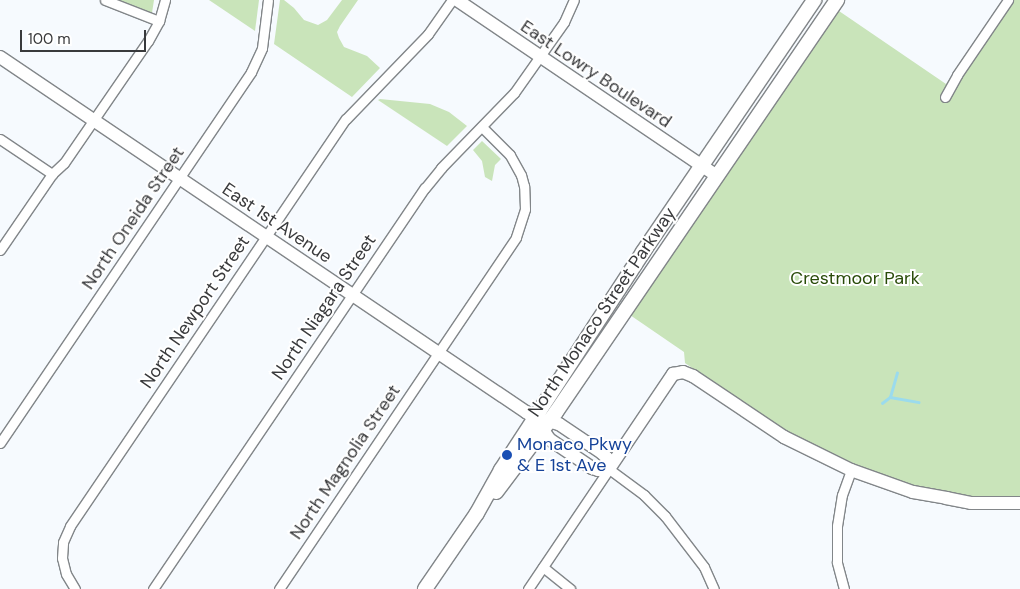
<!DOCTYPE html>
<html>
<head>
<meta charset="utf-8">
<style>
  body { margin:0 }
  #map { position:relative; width:1020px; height:589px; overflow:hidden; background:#f6fafe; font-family:"DM Sans",sans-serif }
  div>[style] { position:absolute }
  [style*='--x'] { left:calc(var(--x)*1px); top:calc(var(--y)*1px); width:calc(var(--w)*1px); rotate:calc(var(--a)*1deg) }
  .green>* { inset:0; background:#c9e4ba }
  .stream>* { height:2.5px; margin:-1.25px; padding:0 1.25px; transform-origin:1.25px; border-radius:1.25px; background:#9bdbed }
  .roads { filter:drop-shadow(1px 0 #828689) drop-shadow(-1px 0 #828689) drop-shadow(0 1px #828689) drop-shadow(0 -1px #828689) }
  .street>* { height:9px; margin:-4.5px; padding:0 4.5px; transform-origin:4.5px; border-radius:4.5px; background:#fff }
  .secondary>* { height:12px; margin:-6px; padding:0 6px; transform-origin:6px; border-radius:6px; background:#fff }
  .primary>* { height:14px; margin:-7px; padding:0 7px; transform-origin:7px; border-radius:7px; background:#fff }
  .dots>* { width:14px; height:14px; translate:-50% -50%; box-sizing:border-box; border:2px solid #fff; border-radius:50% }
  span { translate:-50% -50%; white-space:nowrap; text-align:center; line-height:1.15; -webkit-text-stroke:4px #fff; paint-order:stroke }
  .street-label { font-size:18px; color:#393a3c }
  .park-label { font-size:18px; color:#294b09 }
  .transit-label { font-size:18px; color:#164399 }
  .left { translate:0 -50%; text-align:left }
  .scale { position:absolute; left:20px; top:30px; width:126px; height:22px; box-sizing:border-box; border:2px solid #393a3c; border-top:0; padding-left:6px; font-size:15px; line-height:18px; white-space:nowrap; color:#393a3c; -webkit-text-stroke:4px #fff; paint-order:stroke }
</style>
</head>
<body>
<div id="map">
  <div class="green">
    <div style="clip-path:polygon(118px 0,154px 0,152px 13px,151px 13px)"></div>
    <div style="clip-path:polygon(209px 0,259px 0,255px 31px)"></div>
    <div style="clip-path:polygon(280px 0,284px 0,294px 8px,304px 20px,318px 25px,327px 20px,342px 0,358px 0,340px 26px,337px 32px,339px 38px,344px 47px,367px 56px,380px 68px,352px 97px,274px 44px)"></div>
    <div style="clip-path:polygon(1003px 0,1020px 0,1020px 498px,981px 499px,930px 490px,879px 475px,803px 440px,769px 421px,685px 363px,684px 352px,630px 315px,839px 11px,946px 84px)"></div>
    <div style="clip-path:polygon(380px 99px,430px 104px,449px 112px,467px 126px,447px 146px,378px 100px)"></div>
    <div style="clip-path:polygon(482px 141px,501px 159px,495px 165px,492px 181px,485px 177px,482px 161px,473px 150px)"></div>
  </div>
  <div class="stream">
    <div style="--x:890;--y:397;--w:29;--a:10"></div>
    <div style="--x:882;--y:403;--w:10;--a:-37"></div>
    <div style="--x:890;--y:397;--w:25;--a:-74"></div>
  </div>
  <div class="roads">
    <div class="street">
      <div style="--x:105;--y:0;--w:58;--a:21.3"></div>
      <div style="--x:945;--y:97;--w:25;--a:-61"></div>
      <div style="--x:957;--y:75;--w:91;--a:-55.8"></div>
      <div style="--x:0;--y:139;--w:63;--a:33.9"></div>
      <div style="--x:0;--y:250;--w:92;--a:-55.6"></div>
      <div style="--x:52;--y:174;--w:16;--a:-43"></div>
      <div style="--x:64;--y:163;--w:148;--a:-55.5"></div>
      <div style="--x:148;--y:41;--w:23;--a:-61"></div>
      <div style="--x:159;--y:21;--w:22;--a:-74"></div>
      <div style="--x:0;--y:443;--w:448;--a:-55.9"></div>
      <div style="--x:251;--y:72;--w:26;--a:-65"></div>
      <div style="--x:262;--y:48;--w:48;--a:-82.9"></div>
      <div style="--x:543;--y:567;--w:35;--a:39"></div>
      <div style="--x:75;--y:589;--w:17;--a:-121"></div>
      <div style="--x:66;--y:574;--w:16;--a:-104"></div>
      <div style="--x:62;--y:558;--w:16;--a:-86"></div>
      <div style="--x:63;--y:542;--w:17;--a:-66"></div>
      <div style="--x:70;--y:526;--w:492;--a:-55.9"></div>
      <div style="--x:346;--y:119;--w:118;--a:-46"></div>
      <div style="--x:428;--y:34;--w:42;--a:-54.8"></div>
      <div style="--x:153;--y:589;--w:485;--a:-55.9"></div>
      <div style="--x:425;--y:188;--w:26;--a:-51"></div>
      <div style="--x:441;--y:168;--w:105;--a:-45.8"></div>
      <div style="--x:514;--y:93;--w:87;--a:-54.8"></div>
      <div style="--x:564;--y:22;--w:24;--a:-66"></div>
      <div style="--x:279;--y:589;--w:424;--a:-56"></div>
      <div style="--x:516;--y:237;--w:29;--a:-72"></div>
      <div style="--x:525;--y:209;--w:23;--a:-92"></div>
      <div style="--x:524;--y:186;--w:11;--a:-105"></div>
      <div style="--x:521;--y:175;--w:23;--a:-119"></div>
      <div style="--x:510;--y:155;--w:40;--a:-135"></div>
      <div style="--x:528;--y:589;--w:145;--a:-56"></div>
      <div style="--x:609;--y:469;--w:44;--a:36.6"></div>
      <div style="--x:644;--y:495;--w:30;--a:45"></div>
      <div style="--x:665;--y:516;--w:64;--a:52.6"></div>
      <div style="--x:704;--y:567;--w:24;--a:66"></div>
      <div style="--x:844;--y:589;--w:28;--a:-105"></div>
      <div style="--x:837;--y:562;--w:36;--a:-90"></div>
      <div style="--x:837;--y:526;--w:31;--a:-81"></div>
      <div style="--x:842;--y:495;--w:27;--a:-70"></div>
    </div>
    <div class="secondary">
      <div style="--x:457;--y:0;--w:314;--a:34.1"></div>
      <div style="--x:0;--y:57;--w:635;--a:34.02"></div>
      <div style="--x:526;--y:412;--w:11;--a:34"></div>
      <div style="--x:535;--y:418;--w:25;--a:56"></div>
      <div style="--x:549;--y:439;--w:52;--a:34"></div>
      <div style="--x:592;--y:468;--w:6;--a:18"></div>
      <div style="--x:598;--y:470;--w:11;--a:-5"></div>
      <div style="--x:540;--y:419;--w:20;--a:15"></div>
      <div style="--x:559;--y:424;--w:52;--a:34"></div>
      <div style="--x:602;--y:453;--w:7;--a:45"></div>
      <div style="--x:607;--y:458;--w:11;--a:80"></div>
      <div style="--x:609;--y:469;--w:115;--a:-56"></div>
      <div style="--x:673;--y:374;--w:10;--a:-11"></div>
      <div style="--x:683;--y:372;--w:11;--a:22"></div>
      <div style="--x:693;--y:376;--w:110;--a:33.8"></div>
      <div style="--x:784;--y:437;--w:75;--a:26.2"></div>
      <div style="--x:851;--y:470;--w:66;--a:19.5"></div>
      <div style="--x:913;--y:492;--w:34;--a:10"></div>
      <div style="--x:946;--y:498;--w:25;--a:11"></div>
      <div style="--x:971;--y:503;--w:49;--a:0"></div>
    </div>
    <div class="primary">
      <div style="--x:496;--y:492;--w:100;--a:-53.1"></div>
      <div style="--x:556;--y:412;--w:499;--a:-55.7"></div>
      <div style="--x:425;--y:589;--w:92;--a:-55.6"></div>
      <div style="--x:477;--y:513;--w:49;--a:-60.8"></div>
      <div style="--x:501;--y:470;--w:260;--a:-56.9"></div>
      <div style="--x:643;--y:252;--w:305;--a:-55.8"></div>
    </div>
  </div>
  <div class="dots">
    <div style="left:507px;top:455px;background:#1a4fb4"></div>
  </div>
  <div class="street-label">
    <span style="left:596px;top:74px;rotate:34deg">East Lowry Boulevard</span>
    <span style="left:133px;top:218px;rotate:-56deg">North Oneida Street</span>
    <span style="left:277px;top:223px;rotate:34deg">East 1st Avenue</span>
    <span style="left:324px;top:307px;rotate:-56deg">North Niagara Street</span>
    <span style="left:195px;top:312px;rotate:-56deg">North Newport Street</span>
    <span style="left:602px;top:312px;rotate:-56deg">North Monaco Street Parkway</span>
    <span style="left:345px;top:462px;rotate:-56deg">North Magnolia Street</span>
  </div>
  <div class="park-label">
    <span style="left:855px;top:278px">Crestmoor Park</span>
  </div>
  <div class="transit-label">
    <span class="left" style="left:517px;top:455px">Monaco Pkwy<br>&amp; E 1st Ave</span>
  </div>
  <div class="scale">100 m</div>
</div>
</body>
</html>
